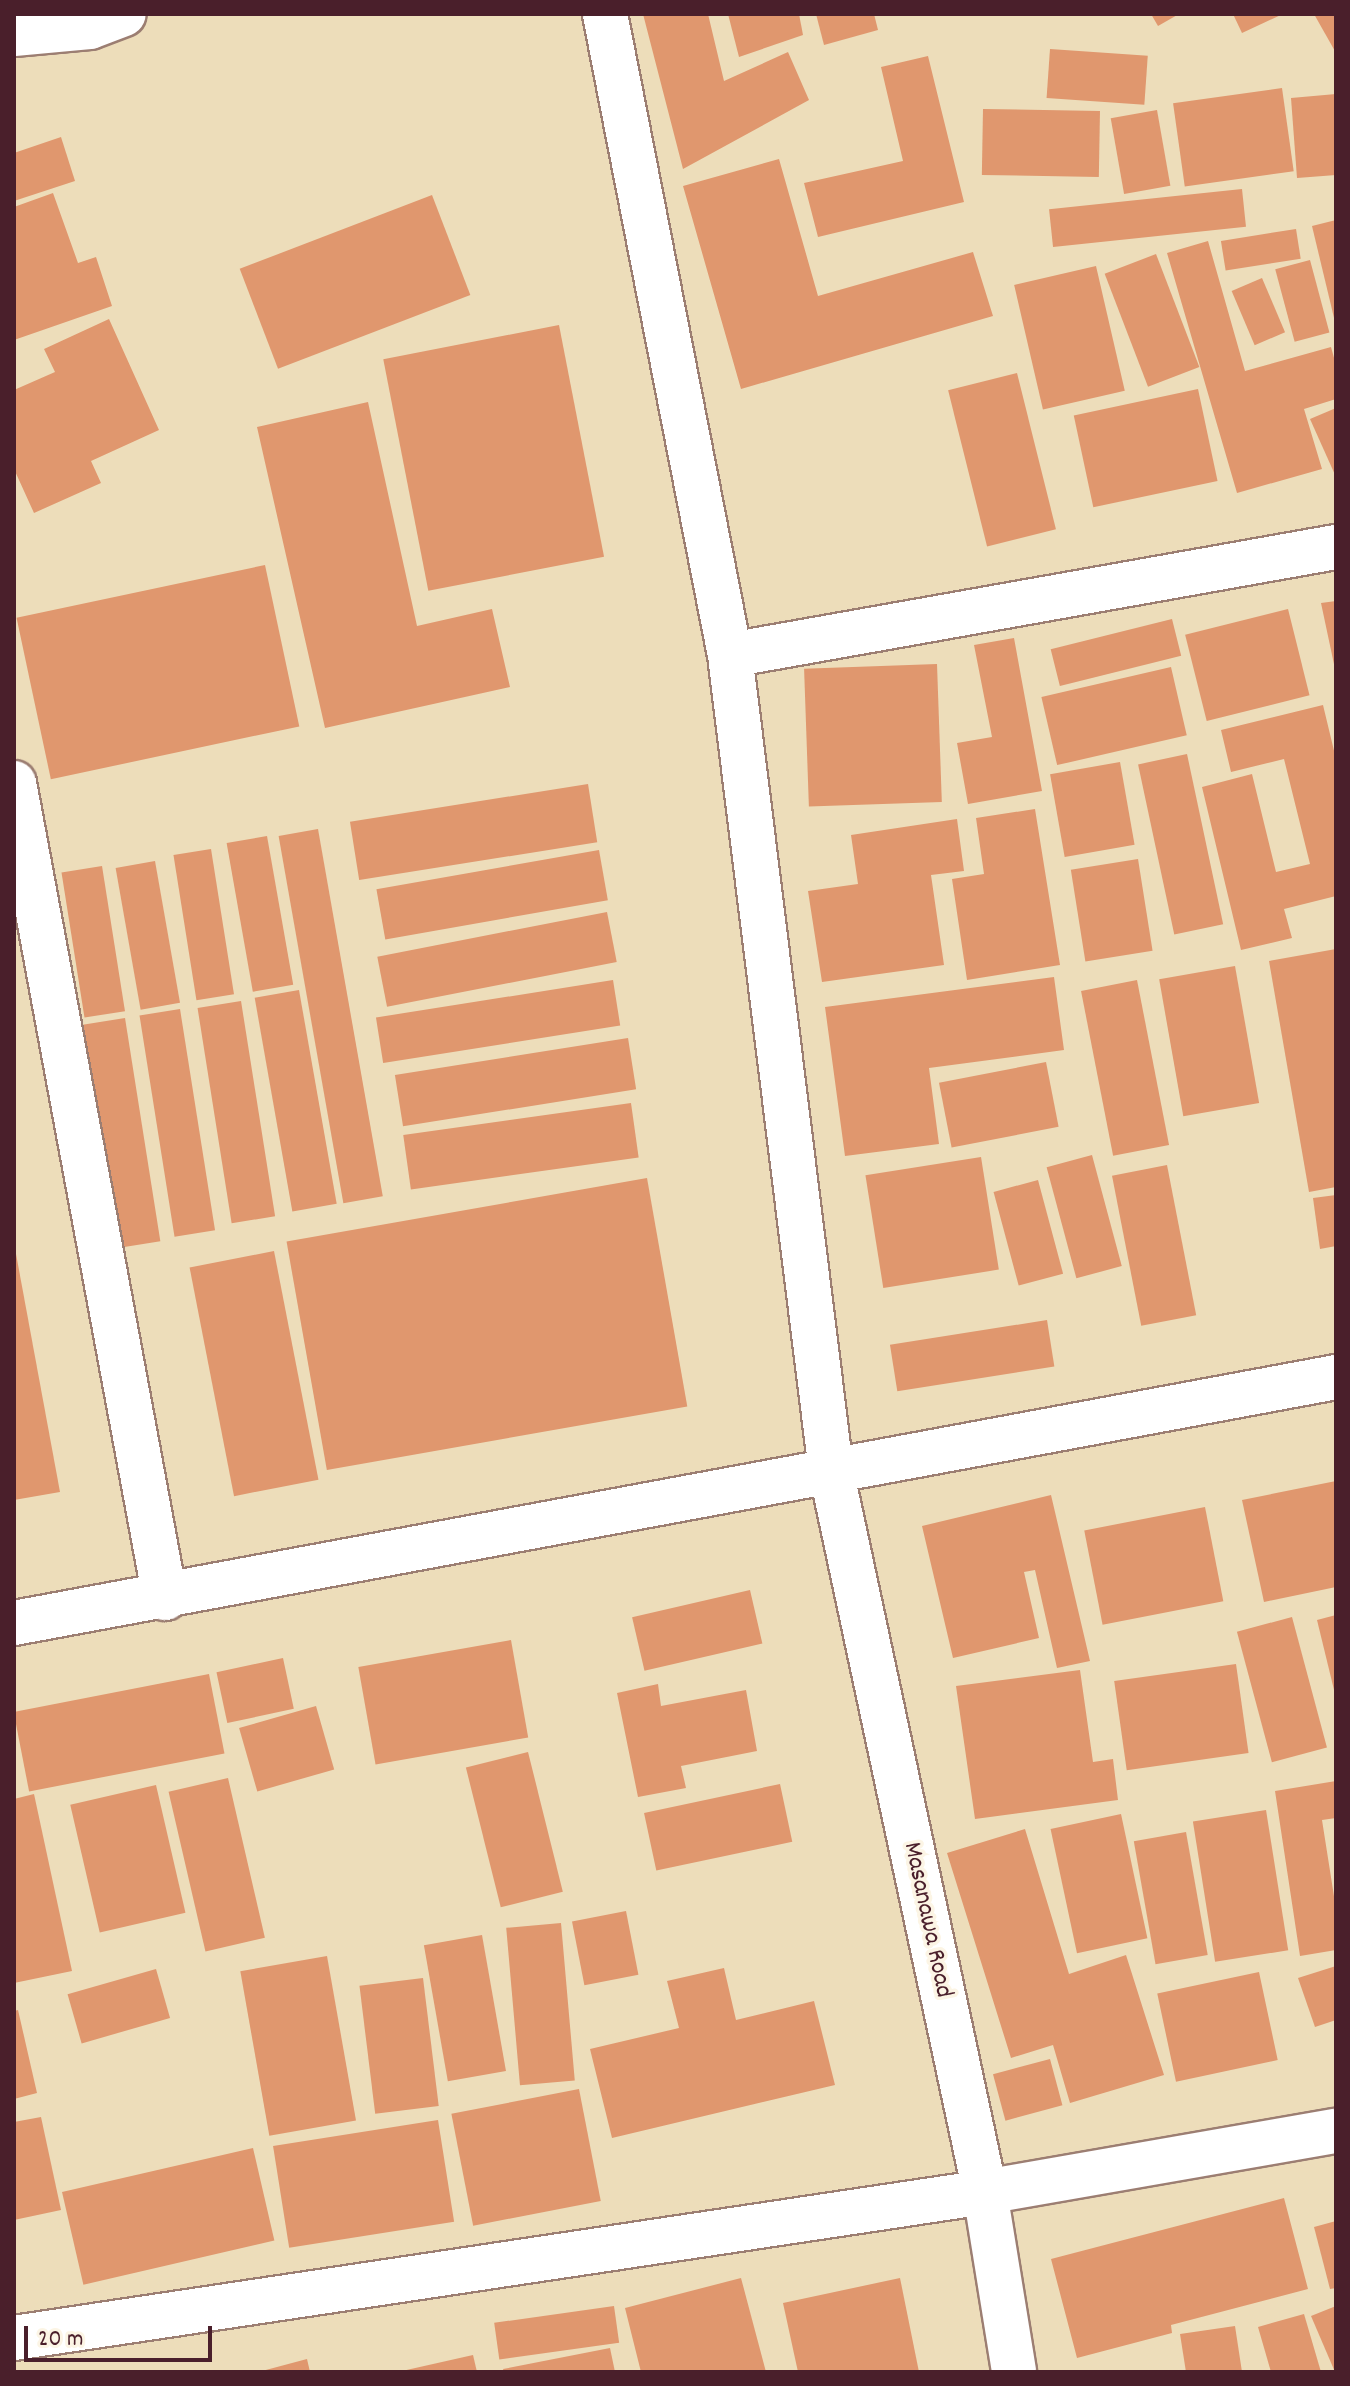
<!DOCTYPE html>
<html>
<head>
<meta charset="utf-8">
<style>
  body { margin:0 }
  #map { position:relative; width:1350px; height:2386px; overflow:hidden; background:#edddba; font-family:Dekko,sans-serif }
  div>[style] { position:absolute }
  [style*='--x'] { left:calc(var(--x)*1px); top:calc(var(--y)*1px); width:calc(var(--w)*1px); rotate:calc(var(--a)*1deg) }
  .building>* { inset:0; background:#e0976e; transform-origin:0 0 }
  .roads { filter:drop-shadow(2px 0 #9c7e72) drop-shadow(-2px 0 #9c7e72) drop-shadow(0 2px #9c7e72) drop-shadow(0 -2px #9c7e72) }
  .minor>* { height:44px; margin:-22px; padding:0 22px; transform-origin:22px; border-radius:22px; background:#fff }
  span { translate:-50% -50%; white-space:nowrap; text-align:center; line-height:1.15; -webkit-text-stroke:7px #fcf5e5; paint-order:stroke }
  .street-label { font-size:26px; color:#4a1f2b }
  .frame { position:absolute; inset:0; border:16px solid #4a1f2b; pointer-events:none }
  .scale { position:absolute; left:24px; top:2326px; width:188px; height:36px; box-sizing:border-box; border:4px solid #4a1f2b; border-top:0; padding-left:10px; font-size:24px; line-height:28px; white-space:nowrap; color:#4a1f2b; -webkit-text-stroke:6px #fcf5e5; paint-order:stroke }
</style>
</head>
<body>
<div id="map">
  <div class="building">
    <div style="clip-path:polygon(643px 14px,708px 14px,724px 81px,788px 52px,809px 100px,683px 169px)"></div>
    <div style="clip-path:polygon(728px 14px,799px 14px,803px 35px,739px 57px)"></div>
    <div style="clip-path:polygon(816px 14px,874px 14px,878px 30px,824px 45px)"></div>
    <div style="clip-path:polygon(1151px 14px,1179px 14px,1158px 26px)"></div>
    <div style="clip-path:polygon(1233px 14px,1283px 14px,1242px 33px)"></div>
    <div style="clip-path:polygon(1314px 14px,1336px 14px,1336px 53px)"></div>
    <div style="left:1050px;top:49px;width:98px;height:49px;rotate:4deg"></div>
    <div style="clip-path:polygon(928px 56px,964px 202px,818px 237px,804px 183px,903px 161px,881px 67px)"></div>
    <div style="left:1282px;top:88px;width:84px;height:110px;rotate:82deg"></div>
    <div style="clip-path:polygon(1336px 94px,1336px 175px,1297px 178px,1291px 98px)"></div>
    <div style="left:983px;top:109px;width:117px;height:66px;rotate:1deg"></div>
    <div style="left:1157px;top:110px;width:77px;height:47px;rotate:80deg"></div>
    <div style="clip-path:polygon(61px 137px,75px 181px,14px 201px,14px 153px)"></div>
    <div style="clip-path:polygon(779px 159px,818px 296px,973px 252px,993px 316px,741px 389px,683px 186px)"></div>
    <div style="left:1242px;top:189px;width:38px;height:194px;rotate:84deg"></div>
    <div style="clip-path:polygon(53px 193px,78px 263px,96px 257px,112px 306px,14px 340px,14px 207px)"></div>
    <div style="left:432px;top:195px;width:107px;height:206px;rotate:69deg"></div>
    <div style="clip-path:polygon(1336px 220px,1336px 322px,1335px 322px,1312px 226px)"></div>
    <div style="left:1296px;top:229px;width:30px;height:76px;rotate:81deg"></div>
    <div style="clip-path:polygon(1208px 241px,1245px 371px,1331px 347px,1336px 365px,1336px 399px,1304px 409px,1322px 469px,1237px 493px,1167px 253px)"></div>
    <div style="left:1156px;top:254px;width:121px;height:55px;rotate:69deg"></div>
    <div style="left:1310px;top:260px;width:75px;height:36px;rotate:75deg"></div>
    <div style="left:1096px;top:266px;width:128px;height:84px;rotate:77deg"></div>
    <div style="left:1262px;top:278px;width:59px;height:33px;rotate:67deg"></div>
    <div style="clip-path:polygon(109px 319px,159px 430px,91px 461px,101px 483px,34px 513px,14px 469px,14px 390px,55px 372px,44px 349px)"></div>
    <div style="left:559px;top:325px;width:236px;height:179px;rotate:79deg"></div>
    <div style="left:1017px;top:373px;width:161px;height:71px;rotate:76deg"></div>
    <div style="left:1198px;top:389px;width:94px;height:127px;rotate:78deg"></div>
    <div style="clip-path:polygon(368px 402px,417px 626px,492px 609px,510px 687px,325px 728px,257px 427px)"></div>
    <div style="clip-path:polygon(1336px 408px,1336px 477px,1310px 419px)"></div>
    <div style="left:265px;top:565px;width:165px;height:254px;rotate:78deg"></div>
    <div style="clip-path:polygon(1336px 601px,1336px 669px,1335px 669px,1321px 603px)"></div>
    <div style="left:1288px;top:609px;width:89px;height:106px;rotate:76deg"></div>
    <div style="left:1172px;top:619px;width:38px;height:125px;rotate:76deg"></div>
    <div style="clip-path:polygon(1014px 638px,1042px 791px,968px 804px,957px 743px,992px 737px,974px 645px)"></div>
    <div style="left:937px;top:664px;width:138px;height:133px;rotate:88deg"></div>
    <div style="left:1171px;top:667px;width:70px;height:133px;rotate:77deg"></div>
    <div style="clip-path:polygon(1323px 705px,1336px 759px,1336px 896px,1284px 909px,1292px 938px,1241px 950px,1202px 787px,1252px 774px,1276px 872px,1310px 864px,1284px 759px,1231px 772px,1221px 730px)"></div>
    <div style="left:1187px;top:754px;width:174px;height:50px;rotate:78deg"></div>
    <div style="left:1120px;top:762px;width:84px;height:71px;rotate:80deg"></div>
    <div style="left:588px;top:784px;width:59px;height:241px;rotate:81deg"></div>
    <div style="clip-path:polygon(1035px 809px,1060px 965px,967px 980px,952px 879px,984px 874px,976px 818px)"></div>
    <div style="clip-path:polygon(957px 819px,964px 871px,931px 875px,944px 965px,822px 982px,808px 891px,858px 884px,851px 835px)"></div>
    <div style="left:318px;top:829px;width:373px;height:40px;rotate:80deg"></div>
    <div style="left:267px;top:836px;width:151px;height:41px;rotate:80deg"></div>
    <div style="left:211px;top:849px;width:147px;height:38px;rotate:81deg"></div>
    <div style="left:599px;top:850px;width:51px;height:226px;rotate:80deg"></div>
    <div style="left:1138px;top:859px;width:93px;height:68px;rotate:81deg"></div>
    <div style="left:155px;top:861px;width:144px;height:40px;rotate:80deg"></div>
    <div style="left:102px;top:866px;width:147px;height:41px;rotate:81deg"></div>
    <div style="left:607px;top:912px;width:51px;height:234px;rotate:79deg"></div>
    <div style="clip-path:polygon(1336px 949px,1336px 1187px,1309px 1192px,1269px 961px)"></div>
    <div style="left:1235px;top:966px;width:139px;height:77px;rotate:80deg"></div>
    <div style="clip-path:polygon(1054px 977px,1064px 1050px,929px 1068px,939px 1144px,845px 1156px,825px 1007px)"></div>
    <div style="left:613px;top:980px;width:46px;height:240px;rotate:81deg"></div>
    <div style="left:1137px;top:980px;width:168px;height:57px;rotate:79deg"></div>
    <div style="left:299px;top:990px;width:217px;height:45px;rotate:80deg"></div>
    <div style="left:241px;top:1001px;width:218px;height:44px;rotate:81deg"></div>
    <div style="left:180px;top:1009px;width:224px;height:41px;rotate:81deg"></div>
    <div style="left:125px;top:1018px;width:226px;height:46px;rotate:81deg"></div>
    <div style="left:628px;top:1038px;width:52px;height:236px;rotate:81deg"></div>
    <div style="left:1046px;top:1062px;width:66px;height:109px;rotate:79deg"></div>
    <div style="left:631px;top:1103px;width:55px;height:230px;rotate:82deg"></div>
    <div style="left:1092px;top:1155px;width:115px;height:47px;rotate:75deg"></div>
    <div style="left:981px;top:1157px;width:114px;height:117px;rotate:81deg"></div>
    <div style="left:1167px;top:1165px;width:153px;height:56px;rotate:79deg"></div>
    <div style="left:647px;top:1178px;width:232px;height:366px;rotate:80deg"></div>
    <div style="left:1038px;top:1180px;width:97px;height:46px;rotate:75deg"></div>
    <div style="clip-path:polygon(1336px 1195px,1336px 1246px,1320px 1249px,1313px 1198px)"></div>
    <div style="clip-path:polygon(14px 1243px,60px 1492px,14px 1500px)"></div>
    <div style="left:274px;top:1251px;width:233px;height:86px;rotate:79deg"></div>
    <div style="left:1047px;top:1320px;width:47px;height:159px;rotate:81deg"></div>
    <div style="clip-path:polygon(1336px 1481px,1336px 1587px,1264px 1602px,1242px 1500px)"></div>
    <div style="clip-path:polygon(1051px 1495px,1090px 1661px,1057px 1668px,1035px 1570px,1024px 1572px,1039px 1638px,953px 1658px,922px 1526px)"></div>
    <div style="left:1205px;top:1507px;width:96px;height:123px;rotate:79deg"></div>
    <div style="left:750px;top:1590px;width:55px;height:121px;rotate:77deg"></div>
    <div style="clip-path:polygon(1336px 1615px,1336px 1694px,1335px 1694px,1317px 1620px)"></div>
    <div style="left:1292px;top:1617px;width:135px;height:57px;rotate:75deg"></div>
    <div style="left:511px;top:1640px;width:99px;height:155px;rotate:80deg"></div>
    <div style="left:283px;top:1658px;width:52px;height:68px;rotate:78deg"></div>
    <div style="left:1236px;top:1664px;width:90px;height:123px;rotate:82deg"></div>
    <div style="clip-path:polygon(1080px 1670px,1093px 1762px,1113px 1759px,1118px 1800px,975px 1819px,956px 1686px)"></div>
    <div style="left:209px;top:1674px;width:81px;height:199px;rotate:79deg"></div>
    <div style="clip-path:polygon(658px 1684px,661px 1706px,746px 1690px,757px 1751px,681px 1766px,686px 1788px,638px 1797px,617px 1693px)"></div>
    <div style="left:316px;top:1706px;width:66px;height:80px;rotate:74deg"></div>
    <div style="left:528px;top:1752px;width:144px;height:64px;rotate:76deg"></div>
    <div style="left:228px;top:1778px;width:164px;height:61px;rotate:77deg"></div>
    <div style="clip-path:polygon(1336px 1781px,1336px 1818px,1322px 1820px,1336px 1909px,1336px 1950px,1300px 1956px,1275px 1791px)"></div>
    <div style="left:780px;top:1784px;width:59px;height:139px;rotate:78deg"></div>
    <div style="left:156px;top:1785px;width:131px;height:88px;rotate:77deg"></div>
    <div style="clip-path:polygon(34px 1794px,72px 1971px,14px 1983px,14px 1799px)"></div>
    <div style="left:1266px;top:1810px;width:142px;height:74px;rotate:81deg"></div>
    <div style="left:1121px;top:1814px;width:127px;height:72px;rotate:78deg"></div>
    <div style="clip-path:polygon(1025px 1829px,1069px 1974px,1126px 1955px,1164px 2075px,1070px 2103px,1053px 2045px,1011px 2058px,947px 1853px)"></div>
    <div style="left:1186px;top:1832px;width:125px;height:53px;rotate:80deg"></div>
    <div style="left:626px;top:1911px;width:65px;height:55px;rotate:79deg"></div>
    <div style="left:561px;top:1923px;width:158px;height:55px;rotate:85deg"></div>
    <div style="left:482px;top:1935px;width:138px;height:59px;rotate:80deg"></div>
    <div style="left:327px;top:1956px;width:167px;height:88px;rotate:80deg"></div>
    <div style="clip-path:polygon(1336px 1966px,1336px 2020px,1315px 2027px,1298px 1978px)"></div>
    <div style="clip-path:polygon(724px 1968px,736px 2020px,814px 2001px,835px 2085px,612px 2138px,590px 2049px,679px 2028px,667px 1981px)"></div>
    <div style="left:156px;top:1969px;width:51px;height:92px;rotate:74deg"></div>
    <div style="left:1259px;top:1972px;width:90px;height:104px;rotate:78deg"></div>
    <div style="left:423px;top:1978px;width:129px;height:64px;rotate:83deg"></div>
    <div style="clip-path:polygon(18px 2010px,37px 2093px,14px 2099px,14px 2011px)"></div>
    <div style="left:1050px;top:2059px;width:48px;height:59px;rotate:75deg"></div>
    <div style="left:579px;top:2089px;width:114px;height:130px;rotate:79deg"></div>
    <div style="clip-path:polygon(41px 2117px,61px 2210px,14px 2220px,14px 2122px)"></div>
    <div style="left:438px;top:2120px;width:103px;height:167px;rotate:81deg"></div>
    <div style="left:253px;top:2148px;width:95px;height:196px;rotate:77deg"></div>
    <div style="clip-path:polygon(1284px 2198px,1308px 2289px,1171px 2325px,1172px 2333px,1077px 2358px,1051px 2259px)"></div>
    <div style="clip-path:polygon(1336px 2221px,1336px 2288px,1330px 2289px,1314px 2227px)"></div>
    <div style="clip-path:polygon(741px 2278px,766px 2372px,641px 2372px,625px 2308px)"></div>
    <div style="clip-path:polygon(900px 2278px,919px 2372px,798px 2372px,783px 2303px)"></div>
    <div style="left:614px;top:2306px;width:37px;height:121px;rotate:82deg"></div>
    <div style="clip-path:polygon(1336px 2306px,1336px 2372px,1335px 2372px,1311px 2316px)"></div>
    <div style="clip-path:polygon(1304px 2314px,1321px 2372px,1271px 2372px,1258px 2327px)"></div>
    <div style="clip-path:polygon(1235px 2326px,1242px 2372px,1186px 2372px,1180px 2334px)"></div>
    <div style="clip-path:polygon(610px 2348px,615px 2372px,504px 2372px,503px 2369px)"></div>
    <div style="clip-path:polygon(473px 2355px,477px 2372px,402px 2372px,402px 2371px)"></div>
    <div style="clip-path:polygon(307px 2359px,310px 2372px,262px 2372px,262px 2371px)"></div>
  </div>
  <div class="roads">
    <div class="minor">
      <div style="--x:605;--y:14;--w:653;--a:78.97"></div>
      <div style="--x:730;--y:655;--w:821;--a:82.94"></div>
      <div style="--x:831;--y:1470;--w:738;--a:77.96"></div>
      <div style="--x:985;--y:2192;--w:182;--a:80.8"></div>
      <div style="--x:14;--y:34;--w:76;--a:-5.3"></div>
      <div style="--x:90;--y:27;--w:36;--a:-21"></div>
      <div style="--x:730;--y:655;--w:616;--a:-10.11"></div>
      <div style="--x:14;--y:783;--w:829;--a:79.5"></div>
      <div style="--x:14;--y:1623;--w:1345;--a:-10.54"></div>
      <div style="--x:14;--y:2338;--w:982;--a:-8.55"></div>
      <div style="--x:985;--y:2192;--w:356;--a:-9.9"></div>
    </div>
  </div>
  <div class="street-label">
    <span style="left:927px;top:1920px;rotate:78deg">Masanawa Road</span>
  </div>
  <div class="frame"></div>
  <div class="scale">20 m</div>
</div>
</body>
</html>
